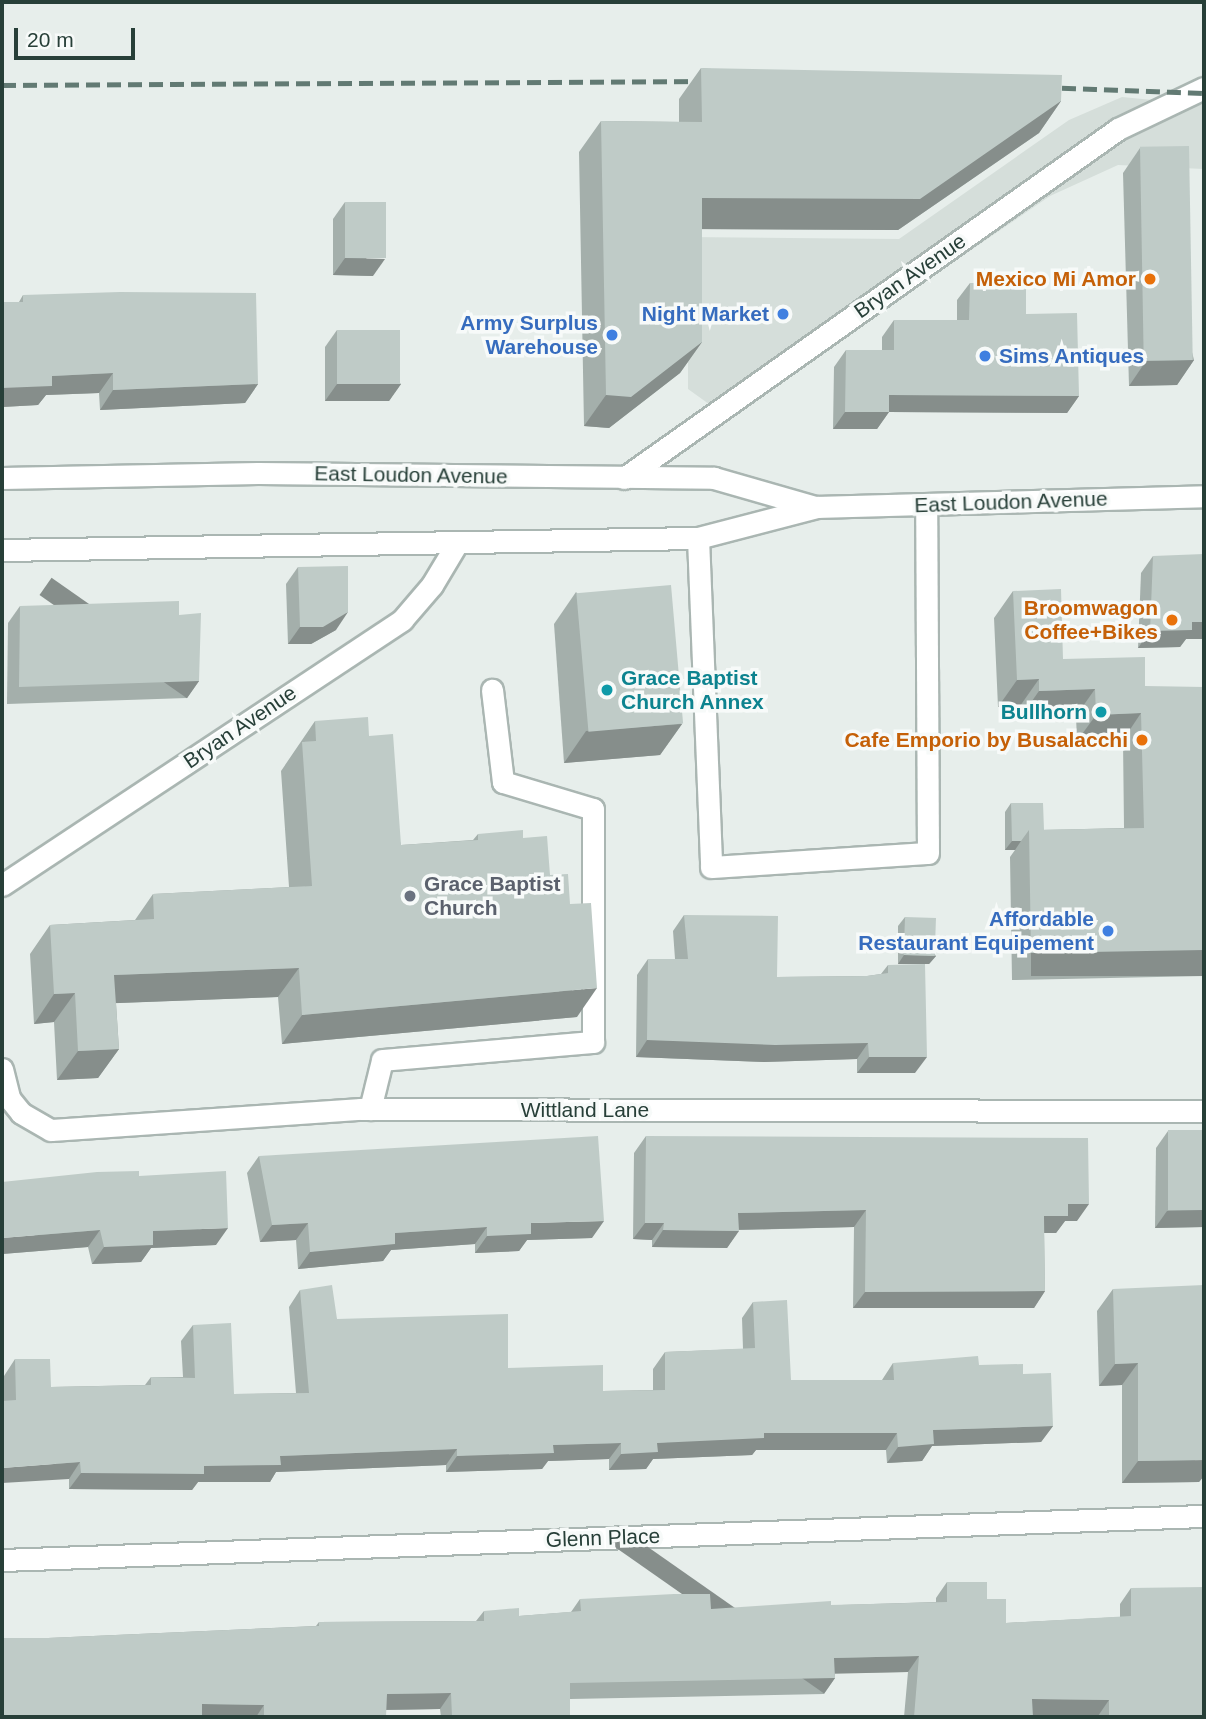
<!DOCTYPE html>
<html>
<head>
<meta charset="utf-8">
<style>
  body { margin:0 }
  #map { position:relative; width:1206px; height:1719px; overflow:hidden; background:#e7eeeb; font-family:Helvetica,sans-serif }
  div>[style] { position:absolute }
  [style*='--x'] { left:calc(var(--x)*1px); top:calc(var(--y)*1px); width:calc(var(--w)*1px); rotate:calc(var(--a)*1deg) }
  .built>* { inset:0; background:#d5deda }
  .roads { filter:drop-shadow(2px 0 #aab6b2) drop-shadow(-2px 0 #aab6b2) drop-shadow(0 2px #aab6b2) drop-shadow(0 -2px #aab6b2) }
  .service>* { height:21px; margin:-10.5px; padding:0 10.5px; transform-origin:10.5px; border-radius:10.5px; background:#fff }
  .minor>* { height:21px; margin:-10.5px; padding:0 10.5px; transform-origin:10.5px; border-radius:10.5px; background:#fff }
  .tertiary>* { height:21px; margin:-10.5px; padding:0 10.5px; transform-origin:10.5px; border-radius:10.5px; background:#fff }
  .secondary>* { height:21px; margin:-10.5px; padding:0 10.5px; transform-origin:10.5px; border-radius:10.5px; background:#fff }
  .rail>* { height:5px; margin-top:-2.5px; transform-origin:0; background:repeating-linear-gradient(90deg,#627a73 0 14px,transparent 0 21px) }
  .wall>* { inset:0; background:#a4afab }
  .shaded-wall>* { inset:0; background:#868e8b; transform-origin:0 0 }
  .building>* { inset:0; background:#bfcbc7; transform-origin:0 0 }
  .dots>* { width:19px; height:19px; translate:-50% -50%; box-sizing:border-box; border:4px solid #f7faf9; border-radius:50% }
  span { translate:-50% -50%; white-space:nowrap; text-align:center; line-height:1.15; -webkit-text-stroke:7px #f7faf9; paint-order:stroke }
  .street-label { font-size:21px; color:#273f38 }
  .food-label { font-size:21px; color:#c56008; font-weight:700 }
  .right { translate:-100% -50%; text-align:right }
  .shop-label { font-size:21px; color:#366cbe; font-weight:700 }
  .left { translate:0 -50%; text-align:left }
  .culture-label { font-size:21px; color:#0d838f; font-weight:700 }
  .worship-label { font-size:21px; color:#5b616d; font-weight:700 }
  .frame { position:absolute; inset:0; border:4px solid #273f38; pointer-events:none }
  .scale { position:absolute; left:14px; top:28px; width:121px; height:32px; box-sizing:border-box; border:4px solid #273f38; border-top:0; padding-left:9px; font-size:21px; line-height:24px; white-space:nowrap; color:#273f38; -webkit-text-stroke:5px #f7faf9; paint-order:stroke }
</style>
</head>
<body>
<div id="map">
  <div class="built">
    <div style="clip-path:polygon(1122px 97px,1204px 105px,1204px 169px,1118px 165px,1050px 196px,727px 417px,688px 389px,688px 237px,899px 239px,1069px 120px)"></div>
  </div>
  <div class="roads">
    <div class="service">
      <div style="--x:698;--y:538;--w:329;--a:87.7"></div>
      <div style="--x:711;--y:867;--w:217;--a:-3.7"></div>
      <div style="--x:928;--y:853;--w:348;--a:-90.3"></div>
      <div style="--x:370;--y:1109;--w:50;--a:-76.2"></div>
      <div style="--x:382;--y:1060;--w:212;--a:-4.9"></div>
      <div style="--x:593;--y:1042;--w:233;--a:-90"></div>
      <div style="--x:593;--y:809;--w:94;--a:-163.3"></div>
      <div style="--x:503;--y:782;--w:93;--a:-96.8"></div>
    </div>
    <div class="minor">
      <div style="--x:2;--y:1069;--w:30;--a:76"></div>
      <div style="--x:9;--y:1098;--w:19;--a:51"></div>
      <div style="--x:21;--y:1113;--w:34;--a:30"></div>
      <div style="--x:51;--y:1130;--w:311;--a:-3.9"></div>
      <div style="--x:361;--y:1109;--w:843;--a:0.14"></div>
      <div style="--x:2;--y:1560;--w:1203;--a:-2.1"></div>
    </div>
    <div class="tertiary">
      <div style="--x:624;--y:478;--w:605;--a:-35.24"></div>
      <div style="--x:1118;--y:129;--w:95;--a:-25.5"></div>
      <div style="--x:2;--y:885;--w:480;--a:-33.5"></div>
      <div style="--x:402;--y:620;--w:46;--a:-49.4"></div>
      <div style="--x:432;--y:585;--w:47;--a:-59"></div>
    </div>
    <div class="secondary">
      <div style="--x:2;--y:478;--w:256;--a:-1.1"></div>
      <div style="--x:258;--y:473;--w:456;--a:0.6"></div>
      <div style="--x:714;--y:478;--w:105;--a:16"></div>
      <div style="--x:2;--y:550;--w:696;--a:-0.99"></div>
      <div style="--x:698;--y:538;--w:123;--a:-14.6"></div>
      <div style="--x:817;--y:507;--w:387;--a:-1.6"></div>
    </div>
  </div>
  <div class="rail">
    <div style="--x:2;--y:85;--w:710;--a:-0.32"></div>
    <div style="--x:1041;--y:87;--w:163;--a:2.1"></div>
  </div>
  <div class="wall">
    <div style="clip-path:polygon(701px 68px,1061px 101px,1039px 133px,898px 230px,702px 229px,702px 342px,680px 373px,609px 428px,584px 426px,579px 152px,601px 121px,679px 122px,679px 99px)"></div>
    <div style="clip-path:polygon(1140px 148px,1194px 360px,1177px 385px,1129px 386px,1123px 173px)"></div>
    <div style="clip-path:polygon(345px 202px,373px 276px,333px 275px,333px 219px)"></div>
    <div style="clip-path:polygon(970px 283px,1026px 314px,1079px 396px,1067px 413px,889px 412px,877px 429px,833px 429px,834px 367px,846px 350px,882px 350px,882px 337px,894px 320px,957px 320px,957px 300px)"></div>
    <div style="clip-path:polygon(23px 295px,258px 384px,245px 403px,100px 410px,99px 393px,46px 395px,38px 405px,2px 407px,2px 302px,19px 302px)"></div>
    <div style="clip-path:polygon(337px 330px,401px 384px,389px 401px,325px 401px,325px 347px)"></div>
    <div style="clip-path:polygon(1153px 556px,1186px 639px,1180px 647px,1138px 648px,1141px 573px)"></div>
    <div style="clip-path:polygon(298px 567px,336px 630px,311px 644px,288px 644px,286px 584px)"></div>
    <div style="clip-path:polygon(1013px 591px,1063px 659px,1145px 686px,1204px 976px,1012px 980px,1010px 857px,1015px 850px,1005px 850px,1005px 812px,1011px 803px,1044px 830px,1124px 828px,1123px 740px,1077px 741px,1076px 716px,1020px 718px,1020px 706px,998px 707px,994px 618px)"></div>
    <div style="clip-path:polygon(576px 592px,682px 724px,660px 755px,564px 763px,554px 624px)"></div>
    <div style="clip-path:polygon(20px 606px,179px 615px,199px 681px,187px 698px,7px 704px,8px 623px)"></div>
    <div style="clip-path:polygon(315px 721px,369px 736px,401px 845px,473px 840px,478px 834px,523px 838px,550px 875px,577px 1017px,282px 1044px,278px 997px,116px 1003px,119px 1049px,98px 1078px,57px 1080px,54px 1022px,34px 1024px,30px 954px,50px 925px,135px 920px,153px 894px,289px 887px,281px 771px)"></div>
    <div style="clip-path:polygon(684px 915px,777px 977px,867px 976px,881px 974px,888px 965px,915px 1073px,857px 1073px,857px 1059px,764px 1062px,636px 1057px,637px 975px,648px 959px,675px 959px,673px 931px)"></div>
    <div style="clip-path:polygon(905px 917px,936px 956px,929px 964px,898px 964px,898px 926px)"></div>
    <div style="clip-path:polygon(1204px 1130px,1204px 1227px,1155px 1228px,1156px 1148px,1168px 1131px)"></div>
    <div style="clip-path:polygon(646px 1136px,1077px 1221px,1065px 1221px,1056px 1233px,1044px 1233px,1045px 1291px,1034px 1308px,853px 1308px,854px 1227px,739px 1230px,727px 1248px,652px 1247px,652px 1240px,633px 1239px,634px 1153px)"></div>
    <div style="clip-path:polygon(259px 1156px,592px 1238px,527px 1240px,519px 1251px,475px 1253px,475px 1244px,391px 1250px,383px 1261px,298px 1269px,296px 1240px,260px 1242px,247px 1173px)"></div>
    <div style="clip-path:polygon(139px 1176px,216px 1245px,151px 1248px,141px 1262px,92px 1264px,88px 1247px,2px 1254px)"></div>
    <div style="clip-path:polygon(1113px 1289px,1203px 1477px,1199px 1482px,1122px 1483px,1122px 1385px,1099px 1386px,1097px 1311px)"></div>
    <div style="clip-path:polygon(300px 1290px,337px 1319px,508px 1368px,603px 1391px,653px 1390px,653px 1369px,665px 1352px,743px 1349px,742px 1318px,753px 1302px,791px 1380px,882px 1380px,893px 1363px,979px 1365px,1023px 1374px,1053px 1426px,1041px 1442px,932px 1446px,922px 1461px,887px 1463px,886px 1450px,756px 1450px,752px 1455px,653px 1459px,646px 1469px,609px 1470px,609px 1459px,548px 1461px,542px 1469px,446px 1472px,446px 1465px,276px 1472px,270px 1482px,198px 1482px,192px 1490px,69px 1489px,69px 1479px,4px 1401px,4px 1376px,15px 1359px,51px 1387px,145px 1385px,151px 1377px,183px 1377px,181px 1341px,193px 1325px,234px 1394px,296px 1393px,289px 1307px)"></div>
    <div style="clip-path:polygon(947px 1582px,987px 1599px,1006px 1623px,1120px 1617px,1120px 1604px,1131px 1588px,1204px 1717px,1098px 1717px,1098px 1716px,1033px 1715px,1033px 1717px,904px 1717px,908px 1672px,835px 1673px,835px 1678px,824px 1694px,570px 1699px,570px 1717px,441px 1717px,440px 1709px,386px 1710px,386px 1717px,2px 1717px,48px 1638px,316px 1626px,319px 1622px,476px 1621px,484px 1611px,519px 1616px,571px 1612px,580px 1599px,711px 1609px,936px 1602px,936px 1598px)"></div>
  </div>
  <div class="shaded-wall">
    <div style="clip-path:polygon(1061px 101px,1039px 133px,898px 230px,680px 229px,702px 198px)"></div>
    <div style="clip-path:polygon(345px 258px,385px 259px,373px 276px,333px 275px)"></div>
    <div style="clip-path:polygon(702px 342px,680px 373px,609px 428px,584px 426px,606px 395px)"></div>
    <div style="clip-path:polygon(1194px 360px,1177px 385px,1129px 386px,1146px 361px)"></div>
    <div style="clip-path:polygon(113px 373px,99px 393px,46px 395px,38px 405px,2px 407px,2px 388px,52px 376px)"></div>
    <div style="clip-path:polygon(258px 384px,245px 403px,100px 410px,113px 390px)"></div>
    <div style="clip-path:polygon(337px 384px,401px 384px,389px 401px,325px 401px)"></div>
    <div style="clip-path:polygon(889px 395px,1079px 396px,1067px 413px,889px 412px,877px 429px,833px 429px,845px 412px)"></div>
    <div style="clip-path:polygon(348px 612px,336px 630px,311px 644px,288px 644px,300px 627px)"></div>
    <div style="clip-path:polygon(1192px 622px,1204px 622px,1204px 639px,1186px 639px,1180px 647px,1138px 648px,1150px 631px)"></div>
    <div style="clip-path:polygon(1039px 679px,1020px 706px,998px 707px,1017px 680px)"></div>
    <div style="left:199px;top:681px;width:21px;height:180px;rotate:125deg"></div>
    <div style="clip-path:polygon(1095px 689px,1076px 716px,1020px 718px,1039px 691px)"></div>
    <div style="clip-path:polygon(1141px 713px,1123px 740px,1077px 741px,1096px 715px)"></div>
    <div style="clip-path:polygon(682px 724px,660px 755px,564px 763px,586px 731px)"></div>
    <div style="clip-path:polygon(1012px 841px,1021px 841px,1015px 850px,1005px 850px)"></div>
    <div style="left:1204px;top:950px;width:26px;height:173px;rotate:90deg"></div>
    <div style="clip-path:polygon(904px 955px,936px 956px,929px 964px,898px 964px)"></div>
    <div style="clip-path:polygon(299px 968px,278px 997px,93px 1004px,114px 975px)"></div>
    <div style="clip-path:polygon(597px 988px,577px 1017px,282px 1044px,302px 1015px)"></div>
    <div style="clip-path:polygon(75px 993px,54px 1022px,34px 1024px,54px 994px)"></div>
    <div style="clip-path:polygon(647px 1040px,868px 1043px,857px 1059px,764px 1062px,636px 1057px)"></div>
    <div style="clip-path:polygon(119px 1049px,98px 1078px,57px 1080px,78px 1051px)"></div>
    <div style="clip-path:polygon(869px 1057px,927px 1057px,915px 1073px,857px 1073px)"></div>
    <div style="clip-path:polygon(1068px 1204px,1089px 1204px,1077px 1221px,1065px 1221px,1056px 1233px,1032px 1233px,1044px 1216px)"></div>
    <div style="clip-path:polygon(866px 1210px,854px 1227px,727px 1230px,738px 1213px)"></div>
    <div style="clip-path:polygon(1204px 1210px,1204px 1227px,1155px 1228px,1167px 1211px)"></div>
    <div style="clip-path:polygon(604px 1221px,592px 1238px,527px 1240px,519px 1251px,475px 1253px,487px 1236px,531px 1223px)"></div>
    <div style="clip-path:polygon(308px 1223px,296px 1240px,260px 1242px,272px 1225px)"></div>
    <div style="clip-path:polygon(645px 1223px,664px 1223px,652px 1240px,633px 1239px)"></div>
    <div style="clip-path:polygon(487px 1227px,475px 1244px,391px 1250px,383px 1261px,298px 1269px,310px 1252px,395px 1233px)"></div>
    <div style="clip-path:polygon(228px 1228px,216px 1245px,151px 1248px,141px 1262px,92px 1264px,104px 1247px,153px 1231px)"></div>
    <div style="clip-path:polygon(100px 1230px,88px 1247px,2px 1254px,2px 1238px)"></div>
    <div style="clip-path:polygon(663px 1230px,739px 1231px,727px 1248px,652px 1247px)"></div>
    <div style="clip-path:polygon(1045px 1291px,1034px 1308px,853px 1308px,865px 1292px)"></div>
    <div style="clip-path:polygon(1138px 1363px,1122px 1385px,1099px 1386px,1115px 1364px)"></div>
    <div style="clip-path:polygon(1053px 1426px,1041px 1442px,932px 1446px,922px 1461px,887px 1463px,898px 1447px,933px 1430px)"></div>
    <div style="clip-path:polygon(764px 1433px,897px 1433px,886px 1450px,756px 1450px,752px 1455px,653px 1459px,646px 1469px,609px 1470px,621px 1454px,657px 1443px)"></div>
    <div style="clip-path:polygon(621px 1443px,609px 1459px,548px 1461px,542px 1469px,446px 1472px,457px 1456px,553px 1445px)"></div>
    <div style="clip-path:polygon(457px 1449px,446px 1465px,276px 1472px,270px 1482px,198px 1482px,192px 1490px,69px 1489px,81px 1473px,204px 1466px,280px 1456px)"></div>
    <div style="clip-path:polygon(1204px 1460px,1204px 1477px,1203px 1477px,1199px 1482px,1122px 1483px,1138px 1461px)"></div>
    <div style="clip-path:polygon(80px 1462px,69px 1479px,2px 1483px,2px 1468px)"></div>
    <div style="clip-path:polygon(919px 1656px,908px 1672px,823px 1674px,834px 1658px)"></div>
    <div style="left:835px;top:1678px;width:19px;height:265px;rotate:125deg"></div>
    <div style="clip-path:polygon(451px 1693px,440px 1709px,376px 1710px,387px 1694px)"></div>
    <div style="clip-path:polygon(1032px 1699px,1109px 1700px,1098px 1716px,1020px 1715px)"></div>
    <div style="clip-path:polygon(202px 1704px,264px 1705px,256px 1717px,193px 1717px)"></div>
  </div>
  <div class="building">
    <div style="clip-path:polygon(701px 68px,1062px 75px,1061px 101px,920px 199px,702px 198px,702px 342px,631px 397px,606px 395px,601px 121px,702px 122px)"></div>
    <div style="left:1189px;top:146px;width:214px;height:49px;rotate:89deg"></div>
    <div style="left:345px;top:202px;width:41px;height:56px"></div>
    <div style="clip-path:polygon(970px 283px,1026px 283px,1026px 314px,1077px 313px,1079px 396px,889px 395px,889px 412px,845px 412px,846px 350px,894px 350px,894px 320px,969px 320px)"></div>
    <div style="clip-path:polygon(120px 292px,256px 293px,258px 384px,113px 390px,113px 373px,52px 376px,52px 386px,2px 388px,2px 302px,23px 302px,23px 295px)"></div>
    <div style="left:337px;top:330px;width:63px;height:54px"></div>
    <div style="clip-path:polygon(1204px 554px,1204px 622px,1192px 622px,1192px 630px,1150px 631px,1153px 556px)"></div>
    <div style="clip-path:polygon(348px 566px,348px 612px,323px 627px,300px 627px,298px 567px)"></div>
    <div style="left:671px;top:585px;width:139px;height:95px;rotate:85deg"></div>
    <div style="clip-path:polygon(1061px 589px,1063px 659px,1145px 657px,1145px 686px,1204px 687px,1204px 950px,1031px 953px,1029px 830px,1144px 828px,1141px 713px,1096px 715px,1095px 689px,1039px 691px,1039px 679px,1017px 680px,1013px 591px)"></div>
    <div style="clip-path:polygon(179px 601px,179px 615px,201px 613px,199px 681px,19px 687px,20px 606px)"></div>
    <div style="clip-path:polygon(368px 717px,369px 736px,393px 734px,401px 845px,478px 840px,478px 834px,523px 830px,523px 838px,547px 836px,550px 875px,568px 874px,570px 904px,591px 903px,597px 988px,302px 1015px,299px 968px,114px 975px,119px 1049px,78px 1051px,75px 993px,54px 994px,50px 925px,154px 919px,153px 894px,312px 886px,302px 742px,316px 741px,315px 721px)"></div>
    <div style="clip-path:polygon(1011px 803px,1043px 803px,1044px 830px,1029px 830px,1021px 841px,1012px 841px)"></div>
    <div style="clip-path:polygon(684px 915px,778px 916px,777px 977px,867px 976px,888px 973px,888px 965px,925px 964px,927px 1057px,869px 1057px,868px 1043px,775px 1045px,647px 1040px,648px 959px,688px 959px)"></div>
    <div style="left:905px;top:917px;width:31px;height:38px;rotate:2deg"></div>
    <div style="left:1204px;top:1130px;width:80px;height:36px;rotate:90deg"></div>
    <div style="clip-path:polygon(598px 1136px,604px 1221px,531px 1223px,531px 1234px,487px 1236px,487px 1227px,395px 1233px,395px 1244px,310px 1252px,308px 1223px,272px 1225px,259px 1156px)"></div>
    <div style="clip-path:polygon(646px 1136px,1088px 1138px,1089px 1204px,1068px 1204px,1068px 1216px,1044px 1216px,1045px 1291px,865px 1292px,866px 1210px,738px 1213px,739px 1231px,663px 1230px,664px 1223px,645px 1223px)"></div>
    <div style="clip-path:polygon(139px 1171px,139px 1176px,226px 1171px,228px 1228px,153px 1231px,153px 1245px,104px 1247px,100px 1230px,2px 1238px,2px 1182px,97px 1172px)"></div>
    <div style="clip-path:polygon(332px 1285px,337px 1319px,508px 1314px,508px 1368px,603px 1365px,603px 1391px,665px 1390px,665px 1352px,755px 1348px,753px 1302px,787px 1300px,791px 1380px,894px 1380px,893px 1363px,978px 1356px,979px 1365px,1023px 1364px,1023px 1374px,1051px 1373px,1053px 1426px,933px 1430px,934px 1444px,898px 1447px,897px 1433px,764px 1433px,764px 1438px,657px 1443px,658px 1452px,621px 1454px,621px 1443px,553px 1445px,554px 1453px,457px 1456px,457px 1449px,280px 1456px,281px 1465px,204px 1466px,204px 1474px,81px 1473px,80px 1462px,2px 1468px,2px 1401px,16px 1400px,15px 1359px,50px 1359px,51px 1387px,151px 1385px,151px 1377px,195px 1378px,193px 1325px,231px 1323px,234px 1394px,309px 1393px,300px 1290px)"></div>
    <div style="clip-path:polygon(1204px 1285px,1204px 1460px,1138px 1461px,1138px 1363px,1115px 1364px,1113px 1289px)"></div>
    <div style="clip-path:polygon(947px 1582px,987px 1582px,987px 1599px,1006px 1599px,1006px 1623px,1131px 1616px,1131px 1588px,1204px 1587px,1204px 1717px,1109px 1717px,1109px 1700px,1032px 1699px,1033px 1717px,914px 1717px,919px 1656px,834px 1658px,835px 1678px,570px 1683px,570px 1717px,452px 1717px,451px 1693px,387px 1694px,386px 1717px,264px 1717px,264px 1705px,202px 1704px,202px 1717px,2px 1717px,2px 1638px,48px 1638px,319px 1626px,319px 1622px,484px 1621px,484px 1611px,519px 1608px,519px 1616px,581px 1611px,580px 1599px,674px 1594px,710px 1594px,711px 1609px,831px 1601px,831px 1605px,947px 1602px)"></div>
  </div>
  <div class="dots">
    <div style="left:1150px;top:279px;background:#e8710a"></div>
    <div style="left:783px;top:314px;background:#3f7fe0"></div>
    <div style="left:612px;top:335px;background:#3f7fe0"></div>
    <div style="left:985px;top:356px;background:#3f7fe0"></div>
    <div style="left:1172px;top:620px;background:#e8710a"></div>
    <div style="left:607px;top:690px;background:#0f9aa8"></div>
    <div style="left:1101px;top:712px;background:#0f9aa8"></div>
    <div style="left:1142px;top:740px;background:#e8710a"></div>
    <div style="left:410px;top:896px;background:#6b7280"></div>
    <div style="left:1108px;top:931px;background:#3f7fe0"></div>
  </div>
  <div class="street-label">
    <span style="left:910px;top:276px;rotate:-35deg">Bryan Avenue</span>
    <span style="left:411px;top:475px;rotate:1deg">East Loudon Avenue</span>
    <span style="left:1011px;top:502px;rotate:-2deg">East Loudon Avenue</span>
    <span style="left:240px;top:727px;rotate:-34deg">Bryan Avenue</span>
    <span style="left:585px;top:1110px">Wittland Lane</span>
    <span style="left:603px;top:1538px;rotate:-2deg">Glenn Place</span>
  </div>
  <div class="food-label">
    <span class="right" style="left:1136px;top:279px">Mexico Mi Amor</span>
    <span class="right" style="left:1158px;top:620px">Broomwagon<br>Coffee+Bikes</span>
    <span class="right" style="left:1128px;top:740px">Cafe Emporio by Busalacchi</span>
  </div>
  <div class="shop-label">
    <span class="right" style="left:769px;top:314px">Night Market</span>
    <span class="right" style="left:598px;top:335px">Army Surplus<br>Warehouse</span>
    <span class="left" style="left:999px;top:356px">Sims Antiques</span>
    <span class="right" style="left:1094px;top:931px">Affordable<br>Restaurant Equipement</span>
  </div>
  <div class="culture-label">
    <span class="left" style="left:621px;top:690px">Grace Baptist<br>Church Annex</span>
    <span class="right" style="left:1087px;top:712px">Bullhorn</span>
  </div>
  <div class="worship-label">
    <span class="left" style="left:424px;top:896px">Grace Baptist<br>Church</span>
  </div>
  <div class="frame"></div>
  <div class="scale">20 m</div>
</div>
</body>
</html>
